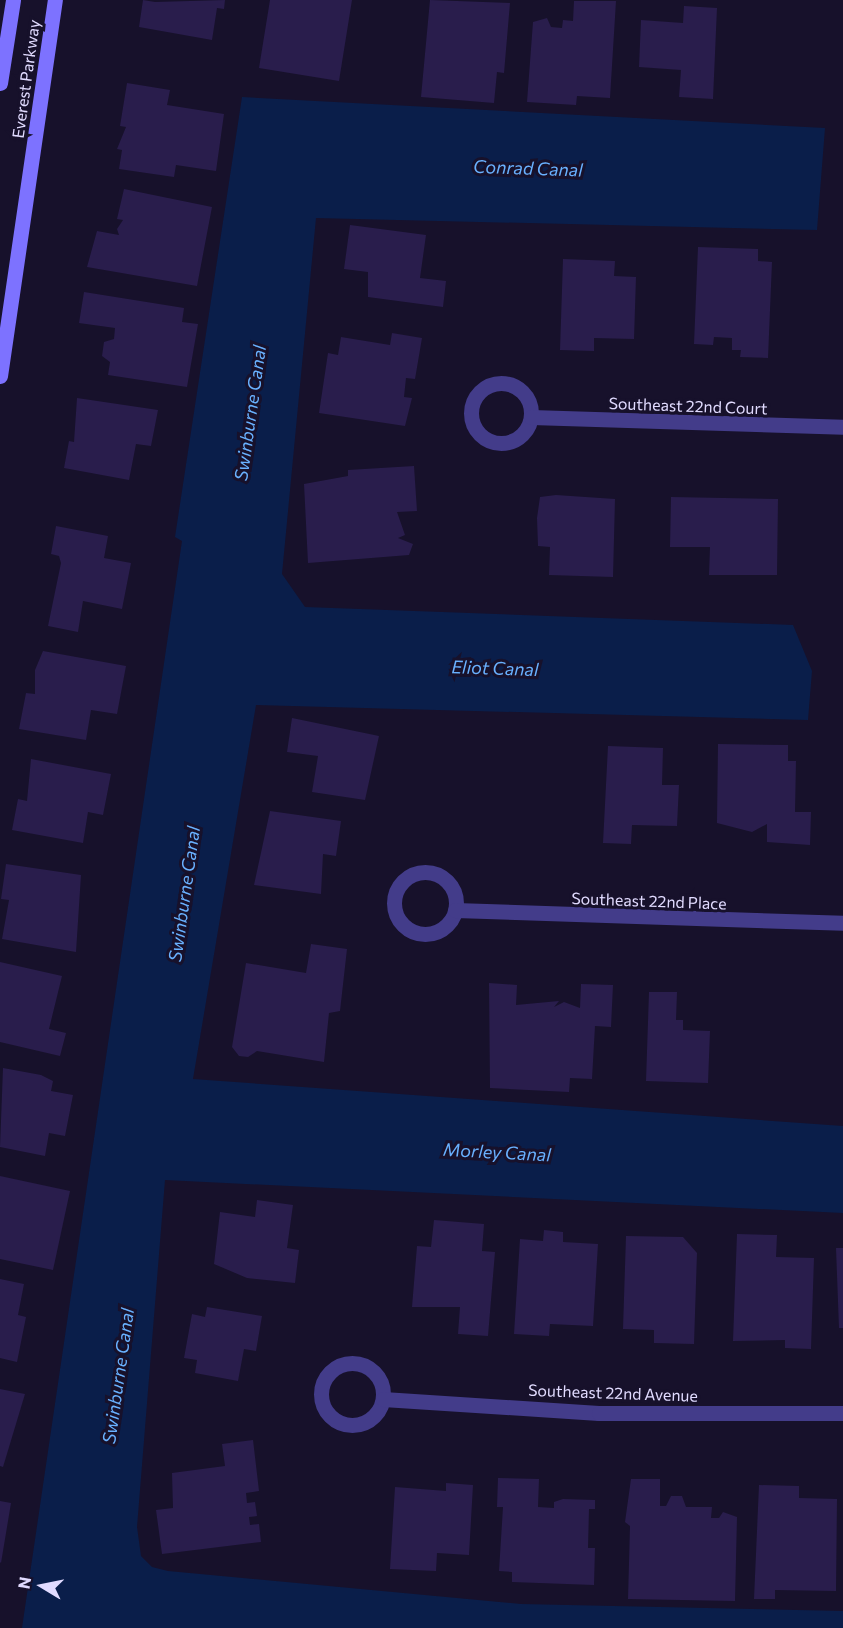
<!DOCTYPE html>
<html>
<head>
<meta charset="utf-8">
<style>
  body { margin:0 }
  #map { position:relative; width:843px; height:1628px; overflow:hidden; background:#17112b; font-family:Commissioner,sans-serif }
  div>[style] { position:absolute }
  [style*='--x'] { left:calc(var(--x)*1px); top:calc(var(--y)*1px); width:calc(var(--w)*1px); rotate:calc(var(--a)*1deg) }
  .water>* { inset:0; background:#0a1e4a }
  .building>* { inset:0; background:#291d4c }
  .street>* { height:15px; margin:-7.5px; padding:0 7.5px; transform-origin:7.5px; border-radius:7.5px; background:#433c8a }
  .street>.ring { margin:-7.5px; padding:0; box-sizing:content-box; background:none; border:15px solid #433c8a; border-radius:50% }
  .secondary>* { height:15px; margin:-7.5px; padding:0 7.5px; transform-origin:7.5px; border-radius:7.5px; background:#7d72ff }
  span { translate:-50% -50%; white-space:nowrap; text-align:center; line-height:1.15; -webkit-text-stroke:6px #17112b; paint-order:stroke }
  .street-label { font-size:16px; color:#e1dbff }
  .water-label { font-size:18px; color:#69b1ff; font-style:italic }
  .north { position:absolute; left:12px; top:1556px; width:60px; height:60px; -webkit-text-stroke:4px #17112b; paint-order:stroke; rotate:280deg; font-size:16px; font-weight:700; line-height:24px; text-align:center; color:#e1dbff }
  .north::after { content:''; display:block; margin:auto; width:21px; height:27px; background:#e1dbff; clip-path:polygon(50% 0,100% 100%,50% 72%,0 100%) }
</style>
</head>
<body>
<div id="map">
  <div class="water">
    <div style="clip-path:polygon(242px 97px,825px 128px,817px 230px,316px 218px,282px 574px,305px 607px,793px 625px,812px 671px,808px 720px,256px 705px,193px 1079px,843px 1126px,843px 1213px,165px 1180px,137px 1527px,141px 1556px,152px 1567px,168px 1571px,521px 1604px,843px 1611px,843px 1628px,22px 1628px,182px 541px,175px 537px)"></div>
  </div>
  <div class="building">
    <div style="clip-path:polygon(143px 0,155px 2px,225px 0,224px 9px,217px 8px,212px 40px,139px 27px)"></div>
    <div style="clip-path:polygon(270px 0,352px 0,339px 81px,259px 68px)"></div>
    <div style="clip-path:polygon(430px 0,510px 3px,504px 73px,497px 72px,494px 103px,421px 97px)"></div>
    <div style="clip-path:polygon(574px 1px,616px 1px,610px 98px,577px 96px,576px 105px,527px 102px,533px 22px,547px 18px,551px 27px,562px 28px,563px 20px,573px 21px)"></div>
    <div style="clip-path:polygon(684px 6px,717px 8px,713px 99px,679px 97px,681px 70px,639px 67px,641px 20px,683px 23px)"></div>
    <div style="clip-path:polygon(127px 83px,170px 90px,167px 105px,224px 114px,216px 171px,176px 165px,174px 177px,119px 169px,122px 150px,117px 149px,126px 127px,120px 126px)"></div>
    <div style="clip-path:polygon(124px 189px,212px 207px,197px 286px,87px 267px,97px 231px,119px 235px,117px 229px,123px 220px,117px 219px)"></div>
    <div style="clip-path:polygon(350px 225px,426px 235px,420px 278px,446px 281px,443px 307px,368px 297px,368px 272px,344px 269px)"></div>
    <div style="clip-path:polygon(698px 247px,758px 249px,758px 261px,772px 262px,768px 358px,740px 357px,741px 350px,732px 350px,732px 338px,714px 337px,713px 345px,694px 344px)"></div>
    <div style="clip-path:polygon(563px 259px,615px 261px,614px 276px,636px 277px,634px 339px,594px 338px,594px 351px,560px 350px)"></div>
    <div style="clip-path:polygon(84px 292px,184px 308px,182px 322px,198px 324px,187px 387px,108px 375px,110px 362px,102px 356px,104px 342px,114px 339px,115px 328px,79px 323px)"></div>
    <div style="clip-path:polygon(392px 333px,422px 338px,415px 379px,406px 378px,404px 397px,412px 398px,405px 426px,319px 413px,328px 353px,338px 355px,341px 337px,390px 345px)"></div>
    <div style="clip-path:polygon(77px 398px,158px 410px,151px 446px,136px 444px,129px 480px,64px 468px,69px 441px,74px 442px)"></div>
    <div style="clip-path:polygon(414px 466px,417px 511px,397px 512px,405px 535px,398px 538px,413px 544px,409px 555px,308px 563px,304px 484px,348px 476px,348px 470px)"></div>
    <div style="clip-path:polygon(556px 495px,615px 499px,613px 577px,549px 575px,550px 547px,538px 546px,537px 518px,540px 497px)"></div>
    <div style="clip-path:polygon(671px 497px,778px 499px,777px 575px,709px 575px,710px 547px,670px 547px)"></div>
    <div style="clip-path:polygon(56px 526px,108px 536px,104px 558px,131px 563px,122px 609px,83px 601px,78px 632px,48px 626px,61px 563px,59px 556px,51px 554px)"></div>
    <div style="clip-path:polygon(43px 651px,126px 666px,117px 714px,91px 710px,86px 740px,19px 729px,26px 693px,35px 694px,35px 670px)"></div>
    <div style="clip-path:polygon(292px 718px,379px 736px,365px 800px,312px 792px,318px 756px,287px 752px)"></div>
    <div style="clip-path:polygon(718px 744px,788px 745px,788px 761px,796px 761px,795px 812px,811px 812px,810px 845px,767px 842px,767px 824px,752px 832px,717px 823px)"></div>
    <div style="clip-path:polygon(608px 746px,663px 748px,662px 785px,679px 785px,677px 826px,632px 825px,631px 844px,603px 843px)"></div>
    <div style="clip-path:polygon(31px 759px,111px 774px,103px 815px,88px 812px,83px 843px,12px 830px,18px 799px,27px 801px)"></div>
    <div style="clip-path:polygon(270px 811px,341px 821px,336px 856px,323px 854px,321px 894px,254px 885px)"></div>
    <div style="clip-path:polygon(6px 864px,81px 875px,76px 952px,2px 939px,9px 900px,1px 899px)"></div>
    <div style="clip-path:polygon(311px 944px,347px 949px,340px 1011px,329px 1013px,324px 1062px,257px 1051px,248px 1057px,239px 1056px,232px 1047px,246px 963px,306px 973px)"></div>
    <div style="clip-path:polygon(0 962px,62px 976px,49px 1029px,66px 1033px,60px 1056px,0 1042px)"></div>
    <div style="clip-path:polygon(489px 983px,517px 985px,516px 1005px,559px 1001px,554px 1007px,564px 1002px,580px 1008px,581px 984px,613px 985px,611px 1027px,595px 1026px,592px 1079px,570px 1078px,569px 1092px,490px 1088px)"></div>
    <div style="clip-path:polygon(649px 992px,677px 992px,676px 1020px,683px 1020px,683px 1030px,710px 1031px,708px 1083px,646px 1081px)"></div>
    <div style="clip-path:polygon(3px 1068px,41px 1075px,53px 1081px,51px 1091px,73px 1095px,65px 1136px,49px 1133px,45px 1156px,0 1147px)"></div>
    <div style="clip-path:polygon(0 1176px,70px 1191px,53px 1270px,0 1259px)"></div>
    <div style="clip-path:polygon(257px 1200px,293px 1205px,287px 1248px,299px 1250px,295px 1283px,247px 1278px,214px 1264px,220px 1212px,255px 1217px)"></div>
    <div style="clip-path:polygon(434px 1220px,484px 1224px,482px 1251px,495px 1252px,488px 1336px,458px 1334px,460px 1307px,412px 1307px,417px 1246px,431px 1247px)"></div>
    <div style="clip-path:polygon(544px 1230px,563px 1232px,563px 1242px,598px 1244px,593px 1326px,550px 1324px,549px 1336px,514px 1334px,520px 1239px,543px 1241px)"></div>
    <div style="clip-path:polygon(737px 1234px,777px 1235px,776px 1257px,814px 1258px,811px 1349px,785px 1348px,785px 1340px,733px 1341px)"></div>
    <div style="clip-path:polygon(626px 1236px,683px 1237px,697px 1253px,694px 1344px,654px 1343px,654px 1330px,623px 1329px)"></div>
    <div style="clip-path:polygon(836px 1248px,843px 1248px,843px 1328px,839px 1328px)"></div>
    <div style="clip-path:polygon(0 1279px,24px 1284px,18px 1315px,26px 1317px,17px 1362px,0 1358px)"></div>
    <div style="clip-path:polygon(207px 1307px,262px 1316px,256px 1351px,244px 1349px,238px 1381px,195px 1373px,197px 1360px,184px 1358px,192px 1314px,205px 1317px)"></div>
    <div style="clip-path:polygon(0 1389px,25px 1394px,3px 1467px,0 1466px)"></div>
    <div style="clip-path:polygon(253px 1440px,259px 1491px,246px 1493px,247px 1503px,255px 1502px,257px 1516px,249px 1517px,250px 1525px,259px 1524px,261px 1542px,162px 1554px,156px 1510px,173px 1508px,172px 1473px,225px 1466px,222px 1444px)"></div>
    <div style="clip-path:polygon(498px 1478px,539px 1479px,538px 1507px,554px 1508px,554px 1502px,563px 1499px,595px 1500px,595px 1509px,589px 1509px,588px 1548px,595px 1548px,594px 1585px,512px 1582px,512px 1572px,499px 1571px,503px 1507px,497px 1507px)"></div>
    <div style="clip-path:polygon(631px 1479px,660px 1479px,660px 1506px,666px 1506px,671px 1496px,682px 1496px,686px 1507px,712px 1507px,711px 1518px,719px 1518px,723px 1512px,737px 1517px,735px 1601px,628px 1599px,630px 1526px,625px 1522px)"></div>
    <div style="clip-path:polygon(446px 1483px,473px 1485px,469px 1555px,437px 1553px,436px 1571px,390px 1569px,395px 1487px,446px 1491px)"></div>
    <div style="clip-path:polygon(759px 1485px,799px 1486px,799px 1498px,837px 1499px,836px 1591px,775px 1590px,775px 1599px,754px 1599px)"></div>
    <div style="clip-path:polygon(0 1501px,11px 1503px,1px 1563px,0 1562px)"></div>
  </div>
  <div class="street">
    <div class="ring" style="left:471px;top:383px;width:45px;height:45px"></div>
    <div style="--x:531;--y:417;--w:312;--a:1.8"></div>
    <div class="ring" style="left:394px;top:872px;width:47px;height:47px"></div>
    <div style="--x:455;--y:910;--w:388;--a:1.9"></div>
    <div class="ring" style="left:321px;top:1363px;width:47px;height:47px"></div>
    <div style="--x:383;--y:1399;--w:216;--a:3.7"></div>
    <div style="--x:599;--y:1413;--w:244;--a:0"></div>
  </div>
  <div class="secondary">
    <div style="--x:0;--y:83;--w:84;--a:-81.1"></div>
    <div style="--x:0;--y:376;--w:380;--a:-81.7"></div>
  </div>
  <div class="street-label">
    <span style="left:26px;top:79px;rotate:-82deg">Everest Parkway</span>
    <span style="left:688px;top:406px;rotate:2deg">Southeast 22nd Court</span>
    <span style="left:649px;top:901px;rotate:2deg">Southeast 22nd Place</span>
    <span style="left:613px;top:1393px;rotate:2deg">Southeast 22nd Avenue</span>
  </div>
  <div class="water-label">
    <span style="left:528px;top:168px;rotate:2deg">Conrad Canal</span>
    <span style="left:250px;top:413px;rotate:-82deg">Swinburne Canal</span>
    <span style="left:495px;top:668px;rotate:2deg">Eliot Canal</span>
    <span style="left:184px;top:894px;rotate:-82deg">Swinburne Canal</span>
    <span style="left:497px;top:1152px;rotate:3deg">Morley Canal</span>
    <span style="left:118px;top:1376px;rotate:-82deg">Swinburne Canal</span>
  </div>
  <div class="north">N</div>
</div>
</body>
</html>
